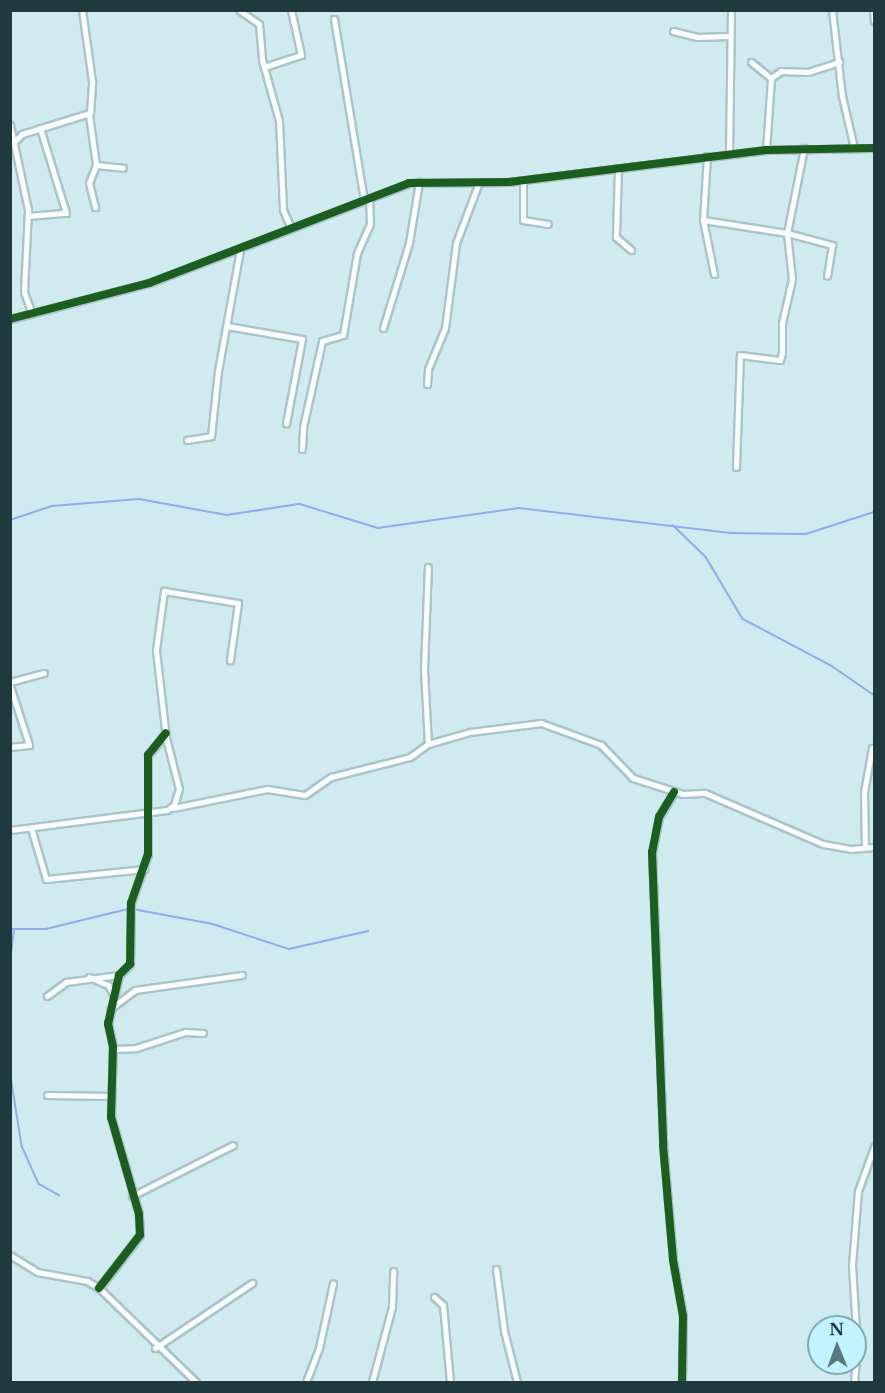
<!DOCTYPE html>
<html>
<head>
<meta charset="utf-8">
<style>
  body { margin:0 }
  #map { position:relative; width:885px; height:1393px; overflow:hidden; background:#cfebf0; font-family:"Libre Baskerville",serif }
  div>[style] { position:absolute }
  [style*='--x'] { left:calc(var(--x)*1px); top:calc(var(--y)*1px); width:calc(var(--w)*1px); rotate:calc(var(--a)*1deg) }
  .stream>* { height:1.5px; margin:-0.75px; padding:0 0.75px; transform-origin:0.75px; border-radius:0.75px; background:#91abef }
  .roads { filter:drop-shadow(2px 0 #abc4c9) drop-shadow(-2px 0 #abc4c9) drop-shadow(0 2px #abc4c9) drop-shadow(0 -2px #abc4c9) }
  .street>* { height:5px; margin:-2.5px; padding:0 2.5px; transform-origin:2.5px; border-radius:2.5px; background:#f8fcfd }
  .cycleway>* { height:8px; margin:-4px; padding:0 4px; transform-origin:4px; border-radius:4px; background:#1b5e20 }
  span { translate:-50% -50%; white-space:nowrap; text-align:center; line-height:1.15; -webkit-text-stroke:4.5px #c1f4fe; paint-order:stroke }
  .frame { position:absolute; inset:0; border:12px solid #1f3a3f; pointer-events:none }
  .north { position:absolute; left:807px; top:1315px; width:60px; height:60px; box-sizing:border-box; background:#c1f4fe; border:2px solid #80aab2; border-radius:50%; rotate:359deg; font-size:16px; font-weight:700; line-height:24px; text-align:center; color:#1f3a3f }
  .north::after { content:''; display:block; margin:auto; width:21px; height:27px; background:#5d787d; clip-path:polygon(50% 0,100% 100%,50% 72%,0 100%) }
</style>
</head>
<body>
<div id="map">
  <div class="stream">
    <div style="--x:10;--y:520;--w:44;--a:-18.4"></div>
    <div style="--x:52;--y:506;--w:87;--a:-4.6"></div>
    <div style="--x:139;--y:499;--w:89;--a:10.3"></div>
    <div style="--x:227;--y:515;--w:74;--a:-8.6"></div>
    <div style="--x:300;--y:504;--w:82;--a:17.1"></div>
    <div style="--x:378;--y:528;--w:142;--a:-8.1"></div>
    <div style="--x:519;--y:508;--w:215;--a:6.7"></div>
    <div style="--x:733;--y:533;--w:73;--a:0.8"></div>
    <div style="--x:806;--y:534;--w:71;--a:-17.9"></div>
    <div style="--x:673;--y:525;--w:46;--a:44.1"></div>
    <div style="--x:706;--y:557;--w:72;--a:59.2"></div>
    <div style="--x:743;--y:619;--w:101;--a:27.8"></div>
    <div style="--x:832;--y:666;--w:51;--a:34.6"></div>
    <div style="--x:133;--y:909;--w:81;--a:10.6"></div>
    <div style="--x:213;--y:924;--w:80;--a:18.2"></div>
    <div style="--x:289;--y:949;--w:81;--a:-12.8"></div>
    <div style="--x:10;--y:929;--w:36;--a:0"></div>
    <div style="--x:46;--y:929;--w:84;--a:-13.7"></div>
    <div style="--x:10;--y:962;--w:31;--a:-83"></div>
    <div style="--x:10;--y:1070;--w:77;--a:81"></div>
    <div style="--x:22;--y:1146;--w:42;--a:65.9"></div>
    <div style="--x:39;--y:1184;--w:23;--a:29"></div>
  </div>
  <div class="roads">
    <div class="street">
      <div style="--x:239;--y:10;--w:24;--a:35"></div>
      <div style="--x:259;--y:24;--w:36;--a:85"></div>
      <div style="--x:262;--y:60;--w:63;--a:74.4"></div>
      <div style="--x:279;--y:121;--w:89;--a:87.4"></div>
      <div style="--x:283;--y:210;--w:20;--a:66"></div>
      <div style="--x:832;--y:10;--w:87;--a:83.4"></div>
      <div style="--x:842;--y:96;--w:53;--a:77"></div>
      <div style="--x:873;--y:10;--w:11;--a:85"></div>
      <div style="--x:334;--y:19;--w:184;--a:80.6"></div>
      <div style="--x:673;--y:31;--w:25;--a:14"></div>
      <div style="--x:697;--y:37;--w:32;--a:-2"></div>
      <div style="--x:751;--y:62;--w:26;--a:39"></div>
      <div style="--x:771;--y:78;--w:12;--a:-35"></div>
      <div style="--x:781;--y:71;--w:27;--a:2"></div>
      <div style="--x:808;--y:72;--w:33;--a:-18"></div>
      <div style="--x:264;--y:67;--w:39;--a:-18"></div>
      <div style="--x:301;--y:55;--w:46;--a:-102.5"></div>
      <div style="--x:89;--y:115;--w:50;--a:82"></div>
      <div style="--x:96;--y:165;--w:19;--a:111"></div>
      <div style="--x:89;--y:183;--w:25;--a:76"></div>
      <div style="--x:10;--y:125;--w:87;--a:78"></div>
      <div style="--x:28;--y:210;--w:82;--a:92.8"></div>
      <div style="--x:24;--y:292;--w:23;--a:70"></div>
      <div style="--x:16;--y:140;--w:8;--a:-45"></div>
      <div style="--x:22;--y:134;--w:71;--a:-17.2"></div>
      <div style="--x:90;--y:113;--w:32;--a:-86"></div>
      <div style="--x:92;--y:81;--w:72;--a:-98"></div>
      <div style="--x:766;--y:150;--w:72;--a:-86"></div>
      <div style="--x:729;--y:153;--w:143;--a:-89.2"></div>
      <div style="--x:707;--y:156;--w:64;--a:93.6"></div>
      <div style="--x:703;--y:220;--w:55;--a:78.5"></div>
      <div style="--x:96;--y:165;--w:27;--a:6"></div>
      <div style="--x:618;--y:168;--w:69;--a:91.7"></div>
      <div style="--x:616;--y:237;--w:20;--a:41"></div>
      <div style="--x:523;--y:180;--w:40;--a:90"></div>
      <div style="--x:523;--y:220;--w:25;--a:9"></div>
      <div style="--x:28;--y:216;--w:38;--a:-5"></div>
      <div style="--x:66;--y:213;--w:89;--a:-107"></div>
      <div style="--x:703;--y:220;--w:85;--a:8.8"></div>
      <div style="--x:787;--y:233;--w:47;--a:14.9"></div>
      <div style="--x:832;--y:245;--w:31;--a:99"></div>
      <div style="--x:10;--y:319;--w:144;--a:-14.5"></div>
      <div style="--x:149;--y:283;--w:279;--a:-21"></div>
      <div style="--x:409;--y:183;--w:100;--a:-0.6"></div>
      <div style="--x:509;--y:182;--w:259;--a:-7.1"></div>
      <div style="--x:766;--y:150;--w:108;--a:-1.1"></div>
      <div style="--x:227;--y:326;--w:76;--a:9.8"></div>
      <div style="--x:302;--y:339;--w:86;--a:100.7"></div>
      <div style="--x:383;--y:328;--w:89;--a:-73"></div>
      <div style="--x:409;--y:243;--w:62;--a:-80.7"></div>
      <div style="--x:427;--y:384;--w:15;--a:-86"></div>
      <div style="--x:428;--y:369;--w:44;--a:-67.5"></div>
      <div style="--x:445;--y:328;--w:86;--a:-82.6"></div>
      <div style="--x:456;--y:243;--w:65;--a:-69.3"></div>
      <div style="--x:187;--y:440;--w:24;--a:-9"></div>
      <div style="--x:211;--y:436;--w:65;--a:-83.9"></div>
      <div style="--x:218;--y:371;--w:123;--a:-79.7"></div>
      <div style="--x:302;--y:449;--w:22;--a:-87"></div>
      <div style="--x:303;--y:427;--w:88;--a:-77.5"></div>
      <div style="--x:322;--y:341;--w:22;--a:-16"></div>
      <div style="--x:343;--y:335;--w:83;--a:-80.3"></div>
      <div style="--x:357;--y:253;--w:32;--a:-66"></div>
      <div style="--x:370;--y:224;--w:26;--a:-92"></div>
      <div style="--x:736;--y:467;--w:112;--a:-88"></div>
      <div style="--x:740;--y:355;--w:40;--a:7.1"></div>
      <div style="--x:780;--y:360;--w:7;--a:-74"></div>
      <div style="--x:782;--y:353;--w:30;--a:-90"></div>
      <div style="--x:782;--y:323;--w:45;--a:-77.2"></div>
      <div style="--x:792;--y:279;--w:46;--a:-96.2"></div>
      <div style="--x:787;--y:233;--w:87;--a:-78.7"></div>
      <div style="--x:10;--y:682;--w:35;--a:-15"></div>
      <div style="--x:10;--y:686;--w:62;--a:72.1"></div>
      <div style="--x:29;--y:745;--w:19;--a:174"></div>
      <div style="--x:428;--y:744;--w:44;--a:-15.9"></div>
      <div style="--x:470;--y:732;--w:72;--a:-7.2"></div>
      <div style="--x:541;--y:723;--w:64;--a:20.1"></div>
      <div style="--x:601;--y:745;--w:46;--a:45.9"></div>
      <div style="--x:633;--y:778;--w:52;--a:17.7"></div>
      <div style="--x:683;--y:794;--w:22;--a:-3"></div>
      <div style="--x:705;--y:793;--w:129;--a:23.4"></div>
      <div style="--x:823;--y:844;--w:28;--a:10"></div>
      <div style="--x:851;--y:849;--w:23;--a:-5"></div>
      <div style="--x:674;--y:792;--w:29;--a:121"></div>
      <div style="--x:659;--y:817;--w:36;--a:101"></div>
      <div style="--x:652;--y:852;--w:293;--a:87.8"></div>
      <div style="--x:663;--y:1145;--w:115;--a:85"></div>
      <div style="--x:673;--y:1260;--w:57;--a:79.9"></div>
      <div style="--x:683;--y:1316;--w:66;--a:90.9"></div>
      <div style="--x:173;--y:808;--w:96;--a:-11.4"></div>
      <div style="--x:267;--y:789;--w:38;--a:9"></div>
      <div style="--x:305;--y:795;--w:32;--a:-35"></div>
      <div style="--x:331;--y:777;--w:81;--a:-14.2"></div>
      <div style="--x:410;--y:757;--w:22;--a:-36"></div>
      <div style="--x:428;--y:744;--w:75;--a:-93.1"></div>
      <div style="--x:424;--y:669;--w:102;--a:-87.8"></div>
      <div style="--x:31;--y:828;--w:53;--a:73.6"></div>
      <div style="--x:46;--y:879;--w:99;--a:-5.8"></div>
      <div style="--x:10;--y:830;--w:158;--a:-7.3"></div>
      <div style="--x:167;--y:810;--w:9;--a:-36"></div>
      <div style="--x:174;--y:805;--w:17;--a:-73"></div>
      <div style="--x:179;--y:789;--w:53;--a:-104.3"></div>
      <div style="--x:166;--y:738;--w:89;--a:-96.5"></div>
      <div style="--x:156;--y:650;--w:60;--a:-82.3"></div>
      <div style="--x:164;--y:591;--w:75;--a:9.2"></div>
      <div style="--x:238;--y:603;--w:58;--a:98"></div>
      <div style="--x:865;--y:846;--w:54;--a:-91.1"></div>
      <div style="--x:864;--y:792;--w:45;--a:-79.7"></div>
      <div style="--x:89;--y:977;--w:21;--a:23"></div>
      <div style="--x:108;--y:985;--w:10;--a:61"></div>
      <div style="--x:47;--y:996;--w:24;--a:-36"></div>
      <div style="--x:66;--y:982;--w:53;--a:-7.5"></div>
      <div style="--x:110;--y:1009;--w:31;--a:-37"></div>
      <div style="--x:135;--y:990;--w:108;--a:-8"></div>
      <div style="--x:113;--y:1049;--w:23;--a:-2"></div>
      <div style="--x:136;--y:1048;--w:52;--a:-18.1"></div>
      <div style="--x:185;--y:1032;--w:18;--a:3"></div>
      <div style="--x:47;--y:1095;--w:64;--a:0.9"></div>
      <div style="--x:132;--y:1196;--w:113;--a:-26.8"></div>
      <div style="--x:10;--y:1255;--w:32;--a:32"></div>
      <div style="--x:37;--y:1272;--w:51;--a:10.2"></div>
      <div style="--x:87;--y:1281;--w:14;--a:30"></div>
      <div style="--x:99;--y:1288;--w:135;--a:44.1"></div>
      <div style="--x:496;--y:1269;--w:63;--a:82.6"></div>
      <div style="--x:504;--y:1331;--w:53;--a:75.7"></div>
      <div style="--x:99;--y:1288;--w:67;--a:-52.3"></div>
      <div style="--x:140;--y:1235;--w:21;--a:-93"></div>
      <div style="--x:139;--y:1214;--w:101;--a:-106.1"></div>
      <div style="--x:111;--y:1117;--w:70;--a:-88.4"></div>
      <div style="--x:113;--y:1047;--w:24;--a:-102"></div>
      <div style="--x:108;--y:1024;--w:50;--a:-77.3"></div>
      <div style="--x:119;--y:975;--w:16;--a:-45"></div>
      <div style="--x:130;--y:964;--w:61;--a:-89.1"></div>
      <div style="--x:131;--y:903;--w:52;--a:-70.9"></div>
      <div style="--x:148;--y:854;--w:99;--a:-90"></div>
      <div style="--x:148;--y:755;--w:28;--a:-51"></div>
      <div style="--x:434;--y:1297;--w:12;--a:42"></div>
      <div style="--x:443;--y:1305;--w:77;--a:84.8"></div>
      <div style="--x:155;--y:1348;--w:117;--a:-33.8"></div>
      <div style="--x:306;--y:1382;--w:36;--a:-69"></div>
      <div style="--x:319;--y:1348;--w:66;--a:-77.8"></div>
      <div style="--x:372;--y:1382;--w:78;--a:-75.1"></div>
      <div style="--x:392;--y:1307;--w:36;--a:-88"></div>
      <div style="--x:854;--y:1382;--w:35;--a:-85"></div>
      <div style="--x:857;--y:1347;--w:82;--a:-93.5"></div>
      <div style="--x:852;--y:1265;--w:74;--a:-85.4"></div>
      <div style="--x:858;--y:1191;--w:47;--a:-70"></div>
    </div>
  </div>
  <div class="cycleway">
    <div style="--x:10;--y:319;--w:144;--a:-14.5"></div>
    <div style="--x:149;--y:283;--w:279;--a:-21"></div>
    <div style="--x:409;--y:183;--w:100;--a:-0.6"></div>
    <div style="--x:509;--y:182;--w:259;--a:-7.1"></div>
    <div style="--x:766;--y:150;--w:108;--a:-1.1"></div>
    <div style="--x:674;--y:792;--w:29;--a:121"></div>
    <div style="--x:659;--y:817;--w:36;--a:101"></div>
    <div style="--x:652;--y:852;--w:293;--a:87.8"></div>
    <div style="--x:663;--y:1145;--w:115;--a:85"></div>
    <div style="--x:673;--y:1260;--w:57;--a:79.9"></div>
    <div style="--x:683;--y:1316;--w:66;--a:90.9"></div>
    <div style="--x:99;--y:1288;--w:67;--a:-52.3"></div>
    <div style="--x:140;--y:1235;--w:21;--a:-93"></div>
    <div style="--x:139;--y:1214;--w:101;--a:-106.1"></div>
    <div style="--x:111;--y:1117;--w:70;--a:-88.4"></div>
    <div style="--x:113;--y:1047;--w:24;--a:-102"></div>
    <div style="--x:108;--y:1024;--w:50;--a:-77.3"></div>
    <div style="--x:119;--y:975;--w:16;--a:-45"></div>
    <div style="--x:130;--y:964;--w:61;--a:-89.1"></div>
    <div style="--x:131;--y:903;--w:52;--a:-70.9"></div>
    <div style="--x:148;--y:854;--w:99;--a:-90"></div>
    <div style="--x:148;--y:755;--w:28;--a:-51"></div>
  </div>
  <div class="frame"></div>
  <div class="north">N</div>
</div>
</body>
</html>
